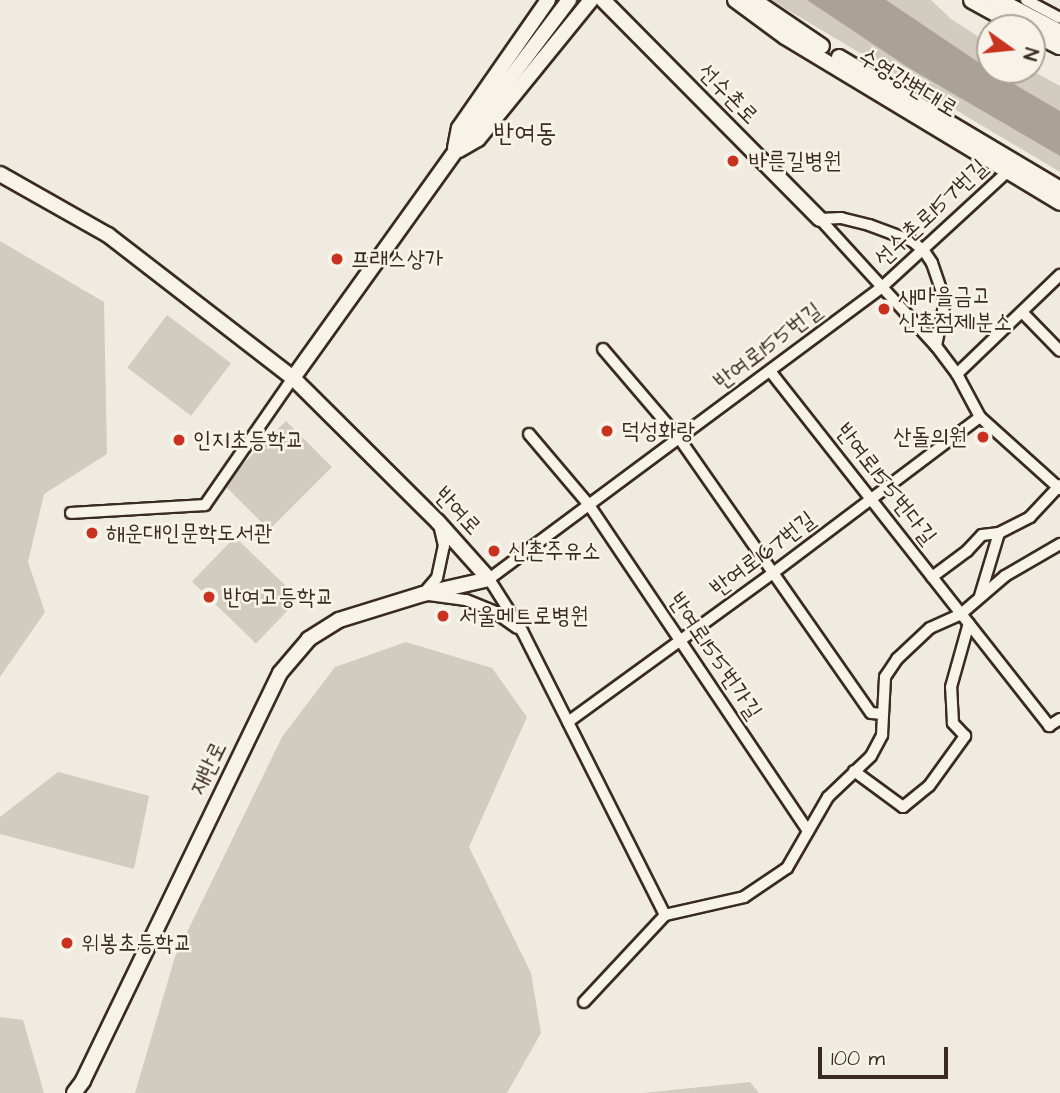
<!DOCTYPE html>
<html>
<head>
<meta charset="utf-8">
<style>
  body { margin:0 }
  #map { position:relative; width:1060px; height:1093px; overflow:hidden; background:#efebe0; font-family:"Architects Daughter","Poor Story",sans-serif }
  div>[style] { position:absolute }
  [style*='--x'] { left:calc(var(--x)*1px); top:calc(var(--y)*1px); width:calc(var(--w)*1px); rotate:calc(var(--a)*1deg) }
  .green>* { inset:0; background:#d1cbc0; transform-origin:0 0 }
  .water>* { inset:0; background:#aaa296 }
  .roads { filter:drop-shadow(2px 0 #3b2a1e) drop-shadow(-2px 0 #3b2a1e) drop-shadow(0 2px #3b2a1e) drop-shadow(0 -2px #3b2a1e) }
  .minor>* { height:10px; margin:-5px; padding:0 5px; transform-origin:5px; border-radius:5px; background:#f7f3e8 }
  .major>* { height:14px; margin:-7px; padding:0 7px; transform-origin:7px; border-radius:7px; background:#f7f3e8 }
  .highway>* { height:16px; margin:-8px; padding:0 8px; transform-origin:8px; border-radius:8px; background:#f7f3e8 }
  .dots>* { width:19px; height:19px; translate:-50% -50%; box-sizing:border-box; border:4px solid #f7f3e8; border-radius:50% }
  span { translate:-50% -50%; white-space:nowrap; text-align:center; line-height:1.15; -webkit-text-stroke:5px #f7f3e8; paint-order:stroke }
  .street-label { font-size:23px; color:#3b2a1e }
  .poi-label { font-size:23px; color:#3b2a1e }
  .left { translate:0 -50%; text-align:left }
  .right { translate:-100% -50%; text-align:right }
  .quarter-label { font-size:26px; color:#3b2a1e }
  .north { position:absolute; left:976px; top:14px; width:70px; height:70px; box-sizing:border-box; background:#f7f3e8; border:2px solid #aca397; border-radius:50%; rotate:105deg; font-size:19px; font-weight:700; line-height:28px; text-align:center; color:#3b2a1e }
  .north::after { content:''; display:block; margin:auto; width:24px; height:32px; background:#c8321e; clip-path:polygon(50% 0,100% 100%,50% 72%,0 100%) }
  .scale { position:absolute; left:818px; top:1047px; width:130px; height:32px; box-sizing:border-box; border:4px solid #3b2a1e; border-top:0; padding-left:9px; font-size:21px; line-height:24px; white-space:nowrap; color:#3b2a1e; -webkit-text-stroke:5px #f7f3e8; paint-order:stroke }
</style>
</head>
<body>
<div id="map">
  <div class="green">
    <div style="clip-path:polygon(771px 0,931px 0,951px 19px,990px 44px,990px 70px,1031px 70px,1060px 86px,1060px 172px)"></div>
    <div style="clip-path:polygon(0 241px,104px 302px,107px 454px,44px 494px,28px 562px,45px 612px,0 677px)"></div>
    <div style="left:167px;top:315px;width:80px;height:66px;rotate:37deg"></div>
    <div style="left:286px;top:421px;width:65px;height:89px;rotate:45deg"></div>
    <div style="left:235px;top:537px;width:89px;height:62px;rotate:44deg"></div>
    <div style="clip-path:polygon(406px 642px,492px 668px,527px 717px,469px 847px,531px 973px,541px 1033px,507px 1093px,135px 1093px,175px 957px,282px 737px,335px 667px)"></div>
    <div style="clip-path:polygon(58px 772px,149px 796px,134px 869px,0 834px,0 817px)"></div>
    <div style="clip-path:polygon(0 1017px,23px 1020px,44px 1093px,0 1093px)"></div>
    <div style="clip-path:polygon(750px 1082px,759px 1093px,643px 1093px)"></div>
  </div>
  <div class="water">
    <div style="clip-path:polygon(807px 0,886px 0,990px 70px,1060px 111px,1060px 156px,909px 68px)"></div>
  </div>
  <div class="roads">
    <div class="minor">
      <div style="--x:1026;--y:0;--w:38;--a:28"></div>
      <div style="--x:820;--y:219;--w:172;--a:47.6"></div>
      <div style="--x:936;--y:346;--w:35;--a:53"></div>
      <div style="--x:957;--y:374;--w:49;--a:61.9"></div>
      <div style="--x:980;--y:417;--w:108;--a:42"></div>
      <div style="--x:820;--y:219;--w:21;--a:-3"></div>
      <div style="--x:841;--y:218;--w:29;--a:14"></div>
      <div style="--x:869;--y:225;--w:46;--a:20.4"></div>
      <div style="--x:912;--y:241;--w:16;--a:40"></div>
      <div style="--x:924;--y:251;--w:14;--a:56"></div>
      <div style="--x:932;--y:263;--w:40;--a:71.1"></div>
      <div style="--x:945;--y:301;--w:46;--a:101.3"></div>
      <div style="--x:1022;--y:312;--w:54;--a:45.7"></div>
      <div style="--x:603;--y:349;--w:117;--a:49.5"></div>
      <div style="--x:679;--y:438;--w:335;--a:55.1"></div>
      <div style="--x:871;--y:713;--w:12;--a:5"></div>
      <div style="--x:770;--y:371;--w:452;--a:51.8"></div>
      <div style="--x:1049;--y:726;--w:13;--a:-32"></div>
      <div style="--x:957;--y:374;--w:143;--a:-43.9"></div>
      <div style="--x:529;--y:434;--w:93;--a:49.8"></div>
      <div style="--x:589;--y:505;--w:393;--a:56.1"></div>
      <div style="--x:71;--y:513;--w:134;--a:-3.4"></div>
      <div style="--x:205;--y:505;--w:155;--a:-55.3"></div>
      <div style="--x:932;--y:577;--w:44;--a:-36.6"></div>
      <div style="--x:967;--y:551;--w:22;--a:-47"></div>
      <div style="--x:982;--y:535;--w:17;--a:-7"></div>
      <div style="--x:999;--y:533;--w:35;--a:-27"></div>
      <div style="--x:1030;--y:517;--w:44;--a:-46.8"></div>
      <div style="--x:423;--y:594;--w:21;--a:-49"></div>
      <div style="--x:437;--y:578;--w:33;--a:-78"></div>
      <div style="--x:444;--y:546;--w:23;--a:-103"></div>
      <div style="--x:429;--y:595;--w:37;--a:8"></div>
      <div style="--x:466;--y:600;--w:29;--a:22"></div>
      <div style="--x:493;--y:611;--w:29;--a:35"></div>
      <div style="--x:980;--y:596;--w:66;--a:-73.2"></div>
      <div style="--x:568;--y:722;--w:253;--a:-36"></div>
      <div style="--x:773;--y:573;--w:259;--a:-37"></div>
      <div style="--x:854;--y:771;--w:61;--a:36.3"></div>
      <div style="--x:903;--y:807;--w:33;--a:-39"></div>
      <div style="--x:929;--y:786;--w:62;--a:-54.2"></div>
      <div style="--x:965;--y:736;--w:18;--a:-133"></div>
      <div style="--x:953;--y:723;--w:36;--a:-93"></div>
      <div style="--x:951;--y:687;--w:66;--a:-74.3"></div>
      <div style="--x:665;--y:915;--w:318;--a:-116.7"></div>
      <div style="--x:522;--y:631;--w:62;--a:-122.4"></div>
      <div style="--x:489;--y:579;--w:490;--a:-36.6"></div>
      <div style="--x:882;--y:287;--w:171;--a:-42.6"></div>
      <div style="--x:665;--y:915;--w:81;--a:-12.8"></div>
      <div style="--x:744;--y:897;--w:52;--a:-34"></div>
      <div style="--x:787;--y:868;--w:82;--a:-60"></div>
      <div style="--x:828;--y:797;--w:59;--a:-43.6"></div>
      <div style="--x:871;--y:756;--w:24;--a:-62"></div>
      <div style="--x:882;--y:735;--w:58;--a:-87"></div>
      <div style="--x:885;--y:677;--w:22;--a:-56"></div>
      <div style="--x:897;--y:659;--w:45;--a:-43.2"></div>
      <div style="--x:930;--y:628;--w:34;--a:-24"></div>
      <div style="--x:961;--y:614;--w:58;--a:-40.8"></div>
      <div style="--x:1005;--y:576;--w:64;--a:-30.2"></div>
      <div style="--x:584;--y:1002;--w:119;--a:-47"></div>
    </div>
    <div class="major">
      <div style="--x:603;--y:0;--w:308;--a:45.3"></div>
      <div style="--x:735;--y:0;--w:62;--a:36.5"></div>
      <div style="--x:785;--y:37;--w:321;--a:31.1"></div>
      <div style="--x:754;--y:0;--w:82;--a:34.1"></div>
      <div style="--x:839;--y:57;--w:257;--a:30.8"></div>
      <div style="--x:455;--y:148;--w:20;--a:-79"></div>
      <div style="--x:459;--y:128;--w:156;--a:-55.2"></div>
      <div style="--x:459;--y:150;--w:22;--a:-30"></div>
      <div style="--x:478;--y:139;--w:179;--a:-50.9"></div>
      <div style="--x:0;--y:174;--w:124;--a:29.5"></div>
      <div style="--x:108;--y:235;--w:234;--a:37.7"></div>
      <div style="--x:293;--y:378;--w:204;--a:44.8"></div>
      <div style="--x:438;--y:522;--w:76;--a:48.2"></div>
      <div style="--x:489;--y:579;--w:68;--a:167.2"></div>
      <div style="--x:423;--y:594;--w:88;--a:162.8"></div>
      <div style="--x:339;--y:620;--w:36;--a:148"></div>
      <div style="--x:309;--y:639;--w:45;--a:130.5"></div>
      <div style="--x:280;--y:673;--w:453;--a:115.8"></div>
      <div style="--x:83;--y:1081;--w:15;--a:127"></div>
      <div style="--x:293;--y:378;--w:290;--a:-54.4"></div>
      <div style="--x:462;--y:142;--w:178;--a:-53"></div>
    </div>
    <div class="highway">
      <div style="--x:972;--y:0;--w:58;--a:28.8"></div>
      <div style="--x:997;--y:0;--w:71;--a:27.6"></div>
      <div style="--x:1032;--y:32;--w:31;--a:27"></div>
    </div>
  </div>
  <div class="dots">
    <div style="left:733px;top:161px;background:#c8321e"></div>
    <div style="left:337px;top:259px;background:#c8321e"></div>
    <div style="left:884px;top:309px;background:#c8321e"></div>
    <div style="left:607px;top:431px;background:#c8321e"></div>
    <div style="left:983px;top:437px;background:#c8321e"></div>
    <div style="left:179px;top:440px;background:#c8321e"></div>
    <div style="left:92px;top:533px;background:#c8321e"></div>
    <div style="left:494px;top:551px;background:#c8321e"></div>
    <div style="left:209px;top:597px;background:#c8321e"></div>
    <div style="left:443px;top:616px;background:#c8321e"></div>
    <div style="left:67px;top:943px;background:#c8321e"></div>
  </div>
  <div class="street-label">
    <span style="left:908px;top:83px;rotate:31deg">수영강변대로</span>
    <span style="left:728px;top:94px;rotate:45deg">선수촌로</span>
    <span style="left:931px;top:213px;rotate:-43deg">선수촌로157번길</span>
    <span style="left:768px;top:346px;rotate:-37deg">반여로155번길</span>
    <span style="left:886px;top:484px;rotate:52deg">반여로155번다길</span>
    <span style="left:458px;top:511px;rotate:47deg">반여로</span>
    <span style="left:763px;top:554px;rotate:-37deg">반여로167번길</span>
    <span style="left:715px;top:656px;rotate:56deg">반여로155번가길</span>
    <span style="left:208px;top:768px;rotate:-64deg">재반로</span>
  </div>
  <div class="poi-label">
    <span class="left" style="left:749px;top:161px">바른길병원</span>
    <span class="left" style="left:351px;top:259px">프래스상가</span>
    <span class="left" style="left:898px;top:309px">새마을금고<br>신촌점제1분소</span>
    <span class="left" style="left:621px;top:431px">덕성화랑</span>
    <span class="right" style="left:967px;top:437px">산돌의원</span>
    <span class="left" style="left:193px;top:440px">인지초등학교</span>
    <span class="left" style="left:106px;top:533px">해운대인문학도서관</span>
    <span class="left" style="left:508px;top:551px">신촌주유소</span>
    <span class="left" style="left:223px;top:597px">반여고등학교</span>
    <span class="left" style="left:459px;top:616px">서울메트로병원</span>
    <span class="left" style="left:81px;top:943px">위봉초등학교</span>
  </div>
  <div class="quarter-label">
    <span style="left:525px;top:134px">반여동</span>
  </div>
  <div class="north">N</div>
  <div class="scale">100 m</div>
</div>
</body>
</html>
